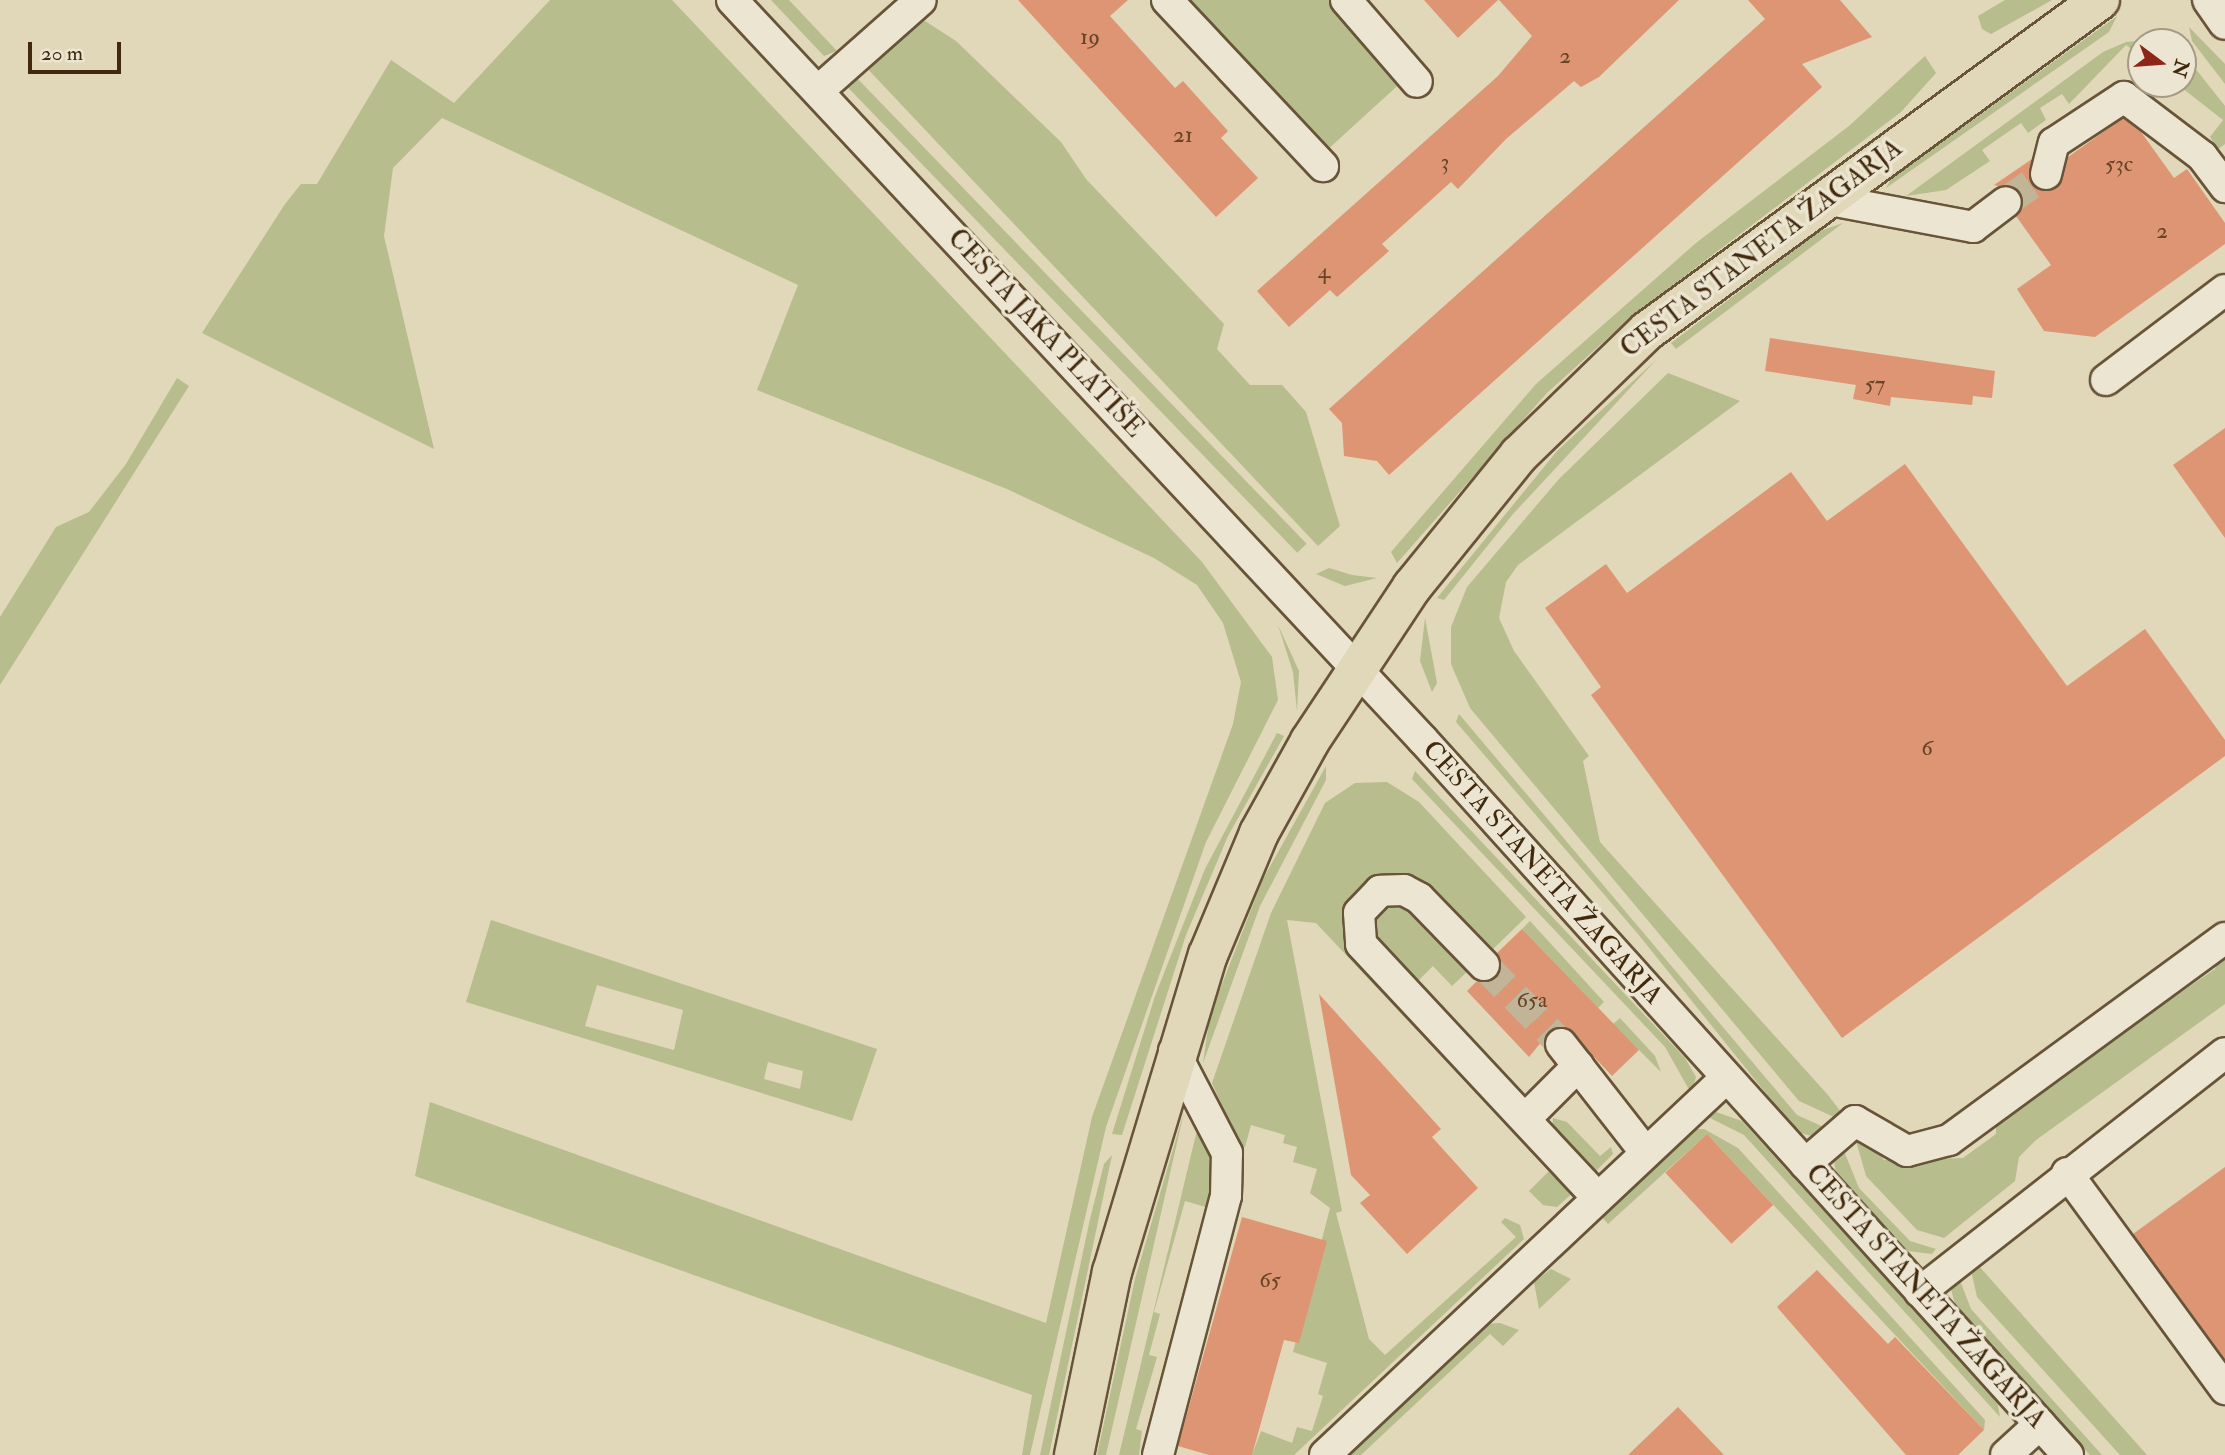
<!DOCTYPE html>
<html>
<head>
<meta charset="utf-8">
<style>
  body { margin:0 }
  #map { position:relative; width:2225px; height:1455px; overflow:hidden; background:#e1d7b9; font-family:"IM FELL Double Pica",serif }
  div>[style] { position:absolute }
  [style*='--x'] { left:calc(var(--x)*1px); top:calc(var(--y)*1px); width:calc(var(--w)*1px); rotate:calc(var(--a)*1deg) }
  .green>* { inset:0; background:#b7bd8c; transform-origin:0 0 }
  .building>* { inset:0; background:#de9574; transform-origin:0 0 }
  .minor-tunnel>* { height:30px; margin-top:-15px; transform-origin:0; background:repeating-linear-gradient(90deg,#c1b497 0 30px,transparent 0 45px) }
  .roads { filter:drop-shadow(2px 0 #685438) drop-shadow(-2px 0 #685438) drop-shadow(0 2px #685438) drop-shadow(0 -2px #685438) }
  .minor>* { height:30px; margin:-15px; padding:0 15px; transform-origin:15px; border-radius:15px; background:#ece5d2 }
  .major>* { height:38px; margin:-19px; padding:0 19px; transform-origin:19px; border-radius:19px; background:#e1d7b9 }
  span { translate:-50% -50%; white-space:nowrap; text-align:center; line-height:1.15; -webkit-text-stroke:7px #ece5d2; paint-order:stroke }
  .number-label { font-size:23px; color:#684427 }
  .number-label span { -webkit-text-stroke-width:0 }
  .street-label { font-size:26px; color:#40290d }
  .north { position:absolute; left:2127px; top:28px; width:70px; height:70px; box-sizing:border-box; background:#ece5d2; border:2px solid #a79a83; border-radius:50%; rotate:106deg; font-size:19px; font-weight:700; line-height:28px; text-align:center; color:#40290d }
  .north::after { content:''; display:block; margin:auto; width:24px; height:32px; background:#8f2418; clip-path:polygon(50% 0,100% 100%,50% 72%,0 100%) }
  .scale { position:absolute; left:28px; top:42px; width:93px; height:32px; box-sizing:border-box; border:4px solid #40290d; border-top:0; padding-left:9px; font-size:21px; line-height:24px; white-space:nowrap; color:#40290d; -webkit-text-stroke:5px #ece5d2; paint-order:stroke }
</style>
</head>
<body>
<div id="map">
  <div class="green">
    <div style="clip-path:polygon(550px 0,672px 0,1202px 562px,1272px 657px,1278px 700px,1206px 842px,1106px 1127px,1030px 1455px,1022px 1455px,1032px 1395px,415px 1176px,430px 1102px,1046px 1323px,1092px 1117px,1233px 724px,1241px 682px,1223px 623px,1197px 585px,1154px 558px,1007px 489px,757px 390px,798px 285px,442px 118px,393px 168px,384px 236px,434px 449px,202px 333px,285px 204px,301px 184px,317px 184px,391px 60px,454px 103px)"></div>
    <div style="clip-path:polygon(771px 0,789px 0,837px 51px,824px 56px)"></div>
    <div style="clip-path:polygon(1185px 0,1337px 0,1406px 78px,1326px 151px)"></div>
    <div style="clip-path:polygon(2005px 0,2052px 0,1991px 34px,1982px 29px,1978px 16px)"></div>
    <div style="clip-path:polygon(2117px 16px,2109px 32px,1886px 188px,1891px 179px)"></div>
    <div style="clip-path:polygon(925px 21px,956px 41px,1061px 142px,1086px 179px,1224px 324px,1217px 349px,1250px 385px,1282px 385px,1306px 412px,1340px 526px,1318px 546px,863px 64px,911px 23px)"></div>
    <div style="clip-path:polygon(2189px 27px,2225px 64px,2225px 84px,2192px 41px)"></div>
    <div style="clip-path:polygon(2141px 41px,2151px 42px,2141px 42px,2141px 56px,2126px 45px,2069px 104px,2062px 94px,2040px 108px,2046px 120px,2028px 133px,2021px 123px,1982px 150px,1990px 161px,1946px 190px,1906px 196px,2103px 52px,2126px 42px)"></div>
    <div style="clip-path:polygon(2183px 53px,2225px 106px,2225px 144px,2218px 149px,2210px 137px,2223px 120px,2177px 84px,2183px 84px)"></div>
    <div style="clip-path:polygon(1925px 56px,1936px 73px,1901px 112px,1632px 316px,1547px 393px,1397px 563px,1391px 552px,1536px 384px,1696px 243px,1849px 126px)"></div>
    <div style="left:853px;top:74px;width:653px;height:13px;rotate:46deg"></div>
    <div style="clip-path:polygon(1843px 223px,1676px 349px,1671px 343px,1820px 231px)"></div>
    <div style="clip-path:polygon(1656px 360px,1513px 514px,1444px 600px,1437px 598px,1557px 451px)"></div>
    <div style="clip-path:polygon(1668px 373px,1740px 401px,1518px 565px,1506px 582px,1499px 618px,1514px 651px,1589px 756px,1583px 761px,1600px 842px,1828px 1095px,1841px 1112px,1836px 1118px,1799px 1101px,1470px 708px,1451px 664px,1451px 627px,1467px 587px,1559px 479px)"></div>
    <div style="clip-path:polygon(177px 378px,189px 386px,0 685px,0 617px,56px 527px,89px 512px,126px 464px)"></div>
    <div style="clip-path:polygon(1329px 568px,1352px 575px,1377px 578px,1345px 586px,1316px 574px)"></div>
    <div style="clip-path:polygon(1425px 618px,1437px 683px,1432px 692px,1420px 661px)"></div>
    <div style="clip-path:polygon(1278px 625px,1299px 671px,1297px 711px,1293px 672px)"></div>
    <div style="clip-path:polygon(1459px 714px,1797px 1115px,1826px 1128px,1815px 1137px,1797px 1132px,1638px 934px,1456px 722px)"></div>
    <div style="clip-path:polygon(1277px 733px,1284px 736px,1228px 836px,1186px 935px,1122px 1135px,1112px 1134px,1155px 996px,1205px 869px)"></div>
    <div style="clip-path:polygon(1326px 766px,1326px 780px,1260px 906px,1203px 1063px,1210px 1015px,1263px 879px)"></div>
    <div style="clip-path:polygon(1415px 771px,1685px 1058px,1696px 1077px,1691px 1093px,1665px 1047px,1412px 779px)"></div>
    <div style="clip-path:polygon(1387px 782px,1419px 802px,1526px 917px,1492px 950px,1422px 882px,1391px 874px,1367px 882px,1351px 898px,1343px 929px,1348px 943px,1576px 1190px,1557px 1207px,1543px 1205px,1529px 1191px,1549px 1171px,1316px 923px,1287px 920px,1342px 1211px,1336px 1213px,1369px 1339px,1385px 1355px,1516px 1237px,1501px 1222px,1505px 1218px,1520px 1225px,1524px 1239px,1294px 1455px,1252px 1455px,1261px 1431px,1292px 1443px,1297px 1427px,1312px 1431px,1323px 1396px,1318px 1394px,1327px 1363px,1293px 1352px,1330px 1208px,1310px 1193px,1317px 1169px,1293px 1162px,1297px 1147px,1283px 1143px,1285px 1135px,1251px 1125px,1245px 1147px,1239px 1145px,1212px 1083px,1271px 913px,1325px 803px,1355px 783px)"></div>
    <div style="clip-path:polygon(1382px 904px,1408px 905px,1470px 969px,1452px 986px,1433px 966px,1415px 984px,1372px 939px,1370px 919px)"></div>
    <div style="clip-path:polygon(evenodd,491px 920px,877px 1049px,852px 1121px,466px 1002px,491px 920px,597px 985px,683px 1010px,674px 1050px,585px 1026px,597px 985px,491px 920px,768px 1062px,803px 1071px,800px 1089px,764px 1079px,768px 1062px)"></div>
    <div style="clip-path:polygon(1530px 921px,1604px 1002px,1598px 1008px,1522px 929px)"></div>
    <div style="clip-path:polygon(2225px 950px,2225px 1004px,2036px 1140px,2019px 1157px,2015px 1181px,1944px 1238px,1917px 1230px,1866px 1176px,1856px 1141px,1866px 1138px,1884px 1160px,1963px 1158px,1996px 1134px,1996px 1119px,2215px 969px)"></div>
    <div style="clip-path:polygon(1620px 1018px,1655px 1056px,1661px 1072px,1613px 1024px)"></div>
    <div style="clip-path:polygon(1184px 1112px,1106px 1455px,1097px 1455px,1135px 1279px)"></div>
    <div style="clip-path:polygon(1716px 1112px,1742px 1121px,1997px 1401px,2000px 1417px,1744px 1135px,1708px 1117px)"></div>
    <div style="clip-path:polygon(1553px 1118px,1567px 1122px,1600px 1156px,1611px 1147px,1613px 1154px,1595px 1172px,1552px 1128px)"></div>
    <div style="clip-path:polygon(1198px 1126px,1213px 1163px,1209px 1208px,1185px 1201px,1154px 1312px,1160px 1314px,1149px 1355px,1157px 1357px,1136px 1429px,1142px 1431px,1139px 1455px,1119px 1455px)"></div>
    <div style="clip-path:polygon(1694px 1129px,1704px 1129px,1738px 1148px,1985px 1420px,1984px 1430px,1707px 1134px,1608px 1224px,1601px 1216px)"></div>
    <div style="clip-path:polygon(1844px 1151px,1859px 1188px,1910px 1241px,1936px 1249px,1932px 1254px,1908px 1251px,1836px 1175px,1834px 1160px)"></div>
    <div style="clip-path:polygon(1112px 1155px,1049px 1455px,1040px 1455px,1090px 1219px,1104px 1164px)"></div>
    <div style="clip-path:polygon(1978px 1265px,2147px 1455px,2120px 1455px,1977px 1297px,1971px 1270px)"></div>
    <div style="clip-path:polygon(1551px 1269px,1571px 1279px,1539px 1309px,1534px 1282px)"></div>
    <div style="clip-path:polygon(1957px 1273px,1971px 1309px,2102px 1455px,2090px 1455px,1956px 1308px,1951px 1289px)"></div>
    <div style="clip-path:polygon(1500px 1323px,1519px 1330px,1503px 1346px,1490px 1334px,1361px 1455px,1346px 1455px,1486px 1324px)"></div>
  </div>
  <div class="building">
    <div style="clip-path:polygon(1018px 0,1128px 0,1110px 16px,1175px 88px,1183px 81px,1228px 131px,1221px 138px,1258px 178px,1216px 217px)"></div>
    <div style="clip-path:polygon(1424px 0,1498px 0,1458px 38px)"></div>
    <div style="clip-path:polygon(1499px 0,1679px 0,1599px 77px,1581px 87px,1574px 81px,1506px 139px,1458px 189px,1451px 182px,1382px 244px,1389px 251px,1337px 297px,1330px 290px,1289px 327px,1257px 291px,1498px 76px,1532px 36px)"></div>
    <div style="clip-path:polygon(1748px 0,1840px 0,1872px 37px,1802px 64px,1822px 87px,1389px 475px,1377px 461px,1344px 456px,1342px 423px,1329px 409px,1765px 19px)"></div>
    <div style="clip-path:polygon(2123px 118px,2141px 132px,2174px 178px,2187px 169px,2225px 223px,2225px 244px,2095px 337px,2044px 331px,2017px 289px,2051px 265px,2016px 216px,2020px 192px,1994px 185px,2032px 159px,2033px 186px,2051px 191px,2068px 157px)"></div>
    <div style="clip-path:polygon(1770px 338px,1995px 371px,1992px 398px,1973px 396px,1972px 405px,1891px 397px,1890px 406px,1853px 399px,1856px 385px,1765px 371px)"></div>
    <div style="clip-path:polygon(2225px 428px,2225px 538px,2173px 465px)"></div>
    <div style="clip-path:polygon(1905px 464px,2067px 686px,2145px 629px,2225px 740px,2225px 756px,1842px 1038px,1591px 695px,1601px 687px,1545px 608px,1606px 564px,1627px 593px,1791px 472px,1827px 521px)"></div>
    <div style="clip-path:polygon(1522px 929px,1639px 1050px,1612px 1076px,1567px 1028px,1551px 1030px,1529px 1057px,1467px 991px,1477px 981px,1497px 977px,1497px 953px)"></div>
    <div style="clip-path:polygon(1319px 994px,1441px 1129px,1432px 1137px,1478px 1188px,1407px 1254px,1360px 1203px,1370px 1195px,1351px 1175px)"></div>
    <div style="left:1707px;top:1134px;width:97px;height:57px;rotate:47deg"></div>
    <div style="clip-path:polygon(2225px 1167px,2225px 1359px,2133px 1234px)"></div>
    <div style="clip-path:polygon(1242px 1217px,1327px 1241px,1299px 1343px,1284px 1340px,1252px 1455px,1209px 1455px,1178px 1446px)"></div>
    <div style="clip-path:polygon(1817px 1270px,1888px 1344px,1895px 1337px,1984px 1430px,1958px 1455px,1906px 1455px,1777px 1307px)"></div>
    <div style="clip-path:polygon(1678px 1407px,1724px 1455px,1628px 1455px)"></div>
  </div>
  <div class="minor-tunnel">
    <div style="--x:2006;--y:202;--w:49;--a:-35"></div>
    <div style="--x:1484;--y:965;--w:110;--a:45.7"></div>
  </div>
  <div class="roads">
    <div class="minor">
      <div style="--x:732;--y:0;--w:1012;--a:46.96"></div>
      <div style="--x:1423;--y:740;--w:963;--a:47.95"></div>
      <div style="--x:1167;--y:0;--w:228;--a:46.8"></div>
      <div style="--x:1346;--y:0;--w:108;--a:49.1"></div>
      <div style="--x:2208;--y:0;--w:29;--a:55"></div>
      <div style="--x:818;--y:91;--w:137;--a:-41.5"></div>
      <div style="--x:2046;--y:174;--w:32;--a:-76"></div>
      <div style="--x:2054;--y:143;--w:84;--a:-33.3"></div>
      <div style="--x:2124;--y:97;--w:98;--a:37.1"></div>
      <div style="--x:2202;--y:156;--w:39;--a:53"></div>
      <div style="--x:1825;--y:199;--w:151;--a:10.7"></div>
      <div style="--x:1973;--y:227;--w:41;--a:-37.1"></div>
      <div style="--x:2106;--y:380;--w:149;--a:-37.1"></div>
      <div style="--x:1484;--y:965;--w:93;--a:-134.1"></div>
      <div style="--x:1419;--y:898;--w:17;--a:-152"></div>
      <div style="--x:1404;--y:890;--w:24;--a:178"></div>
      <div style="--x:1380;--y:891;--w:30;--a:134"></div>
      <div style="--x:1359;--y:913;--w:31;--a:86"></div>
      <div style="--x:1361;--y:944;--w:347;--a:47"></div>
      <div style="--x:1561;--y:1044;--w:28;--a:52"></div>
      <div style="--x:1526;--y:1118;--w:74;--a:-45"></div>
      <div style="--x:1578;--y:1066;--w:110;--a:52"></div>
      <div style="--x:1805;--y:1164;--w:66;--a:-40.7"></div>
      <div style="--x:1855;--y:1121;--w:60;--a:30"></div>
      <div style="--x:1907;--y:1151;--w:43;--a:-14.7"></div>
      <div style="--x:1949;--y:1140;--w:342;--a:-36.2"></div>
      <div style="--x:2067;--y:1173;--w:268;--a:53.8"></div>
      <div style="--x:1920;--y:1292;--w:387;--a:-38.1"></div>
      <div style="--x:1158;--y:1455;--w:268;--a:-75.3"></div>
      <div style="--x:1226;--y:1196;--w:43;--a:-88.7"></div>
      <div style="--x:1227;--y:1153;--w:115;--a:-117.5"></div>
      <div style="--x:1325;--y:1455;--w:549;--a:-43.23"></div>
      <div style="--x:2006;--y:1455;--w:46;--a:-42.4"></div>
    </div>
    <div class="major">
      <div style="--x:1074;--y:1455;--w:187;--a:-78.3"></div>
      <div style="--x:1112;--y:1272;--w:331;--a:-73.2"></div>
      <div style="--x:1208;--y:955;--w:132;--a:-67.3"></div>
      <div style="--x:1259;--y:833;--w:105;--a:-61"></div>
      <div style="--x:1310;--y:741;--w:185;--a:-56.5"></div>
      <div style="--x:1412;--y:587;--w:170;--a:-51"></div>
      <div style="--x:1519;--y:455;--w:178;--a:-44.1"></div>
      <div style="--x:1647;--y:331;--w:561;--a:-36.16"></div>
    </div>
  </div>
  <div class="number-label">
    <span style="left:1090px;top:37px">19</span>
    <span style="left:1565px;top:56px">2</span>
    <span style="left:1183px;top:135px">21</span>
    <span style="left:1445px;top:162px">3</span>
    <span style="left:2119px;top:164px">53c</span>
    <span style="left:2162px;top:231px">2</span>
    <span style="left:1324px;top:271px">4</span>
    <span style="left:1875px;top:384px">57</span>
    <span style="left:1927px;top:748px">6</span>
    <span style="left:1532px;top:1000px">65a</span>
    <span style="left:1270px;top:1280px">65</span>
  </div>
  <div class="street-label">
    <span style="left:1762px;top:249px;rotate:-37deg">CESTA STANETA ŽAGARJA</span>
    <span style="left:1045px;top:334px;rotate:47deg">CESTA JAKA PLATIŠE</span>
    <span style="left:1542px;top:873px;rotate:48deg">CESTA STANETA ŽAGARJA</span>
    <span style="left:1925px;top:1297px;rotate:48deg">CESTA STANETA ŽAGARJA</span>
  </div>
  <div class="north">N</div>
  <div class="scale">20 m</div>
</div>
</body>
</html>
